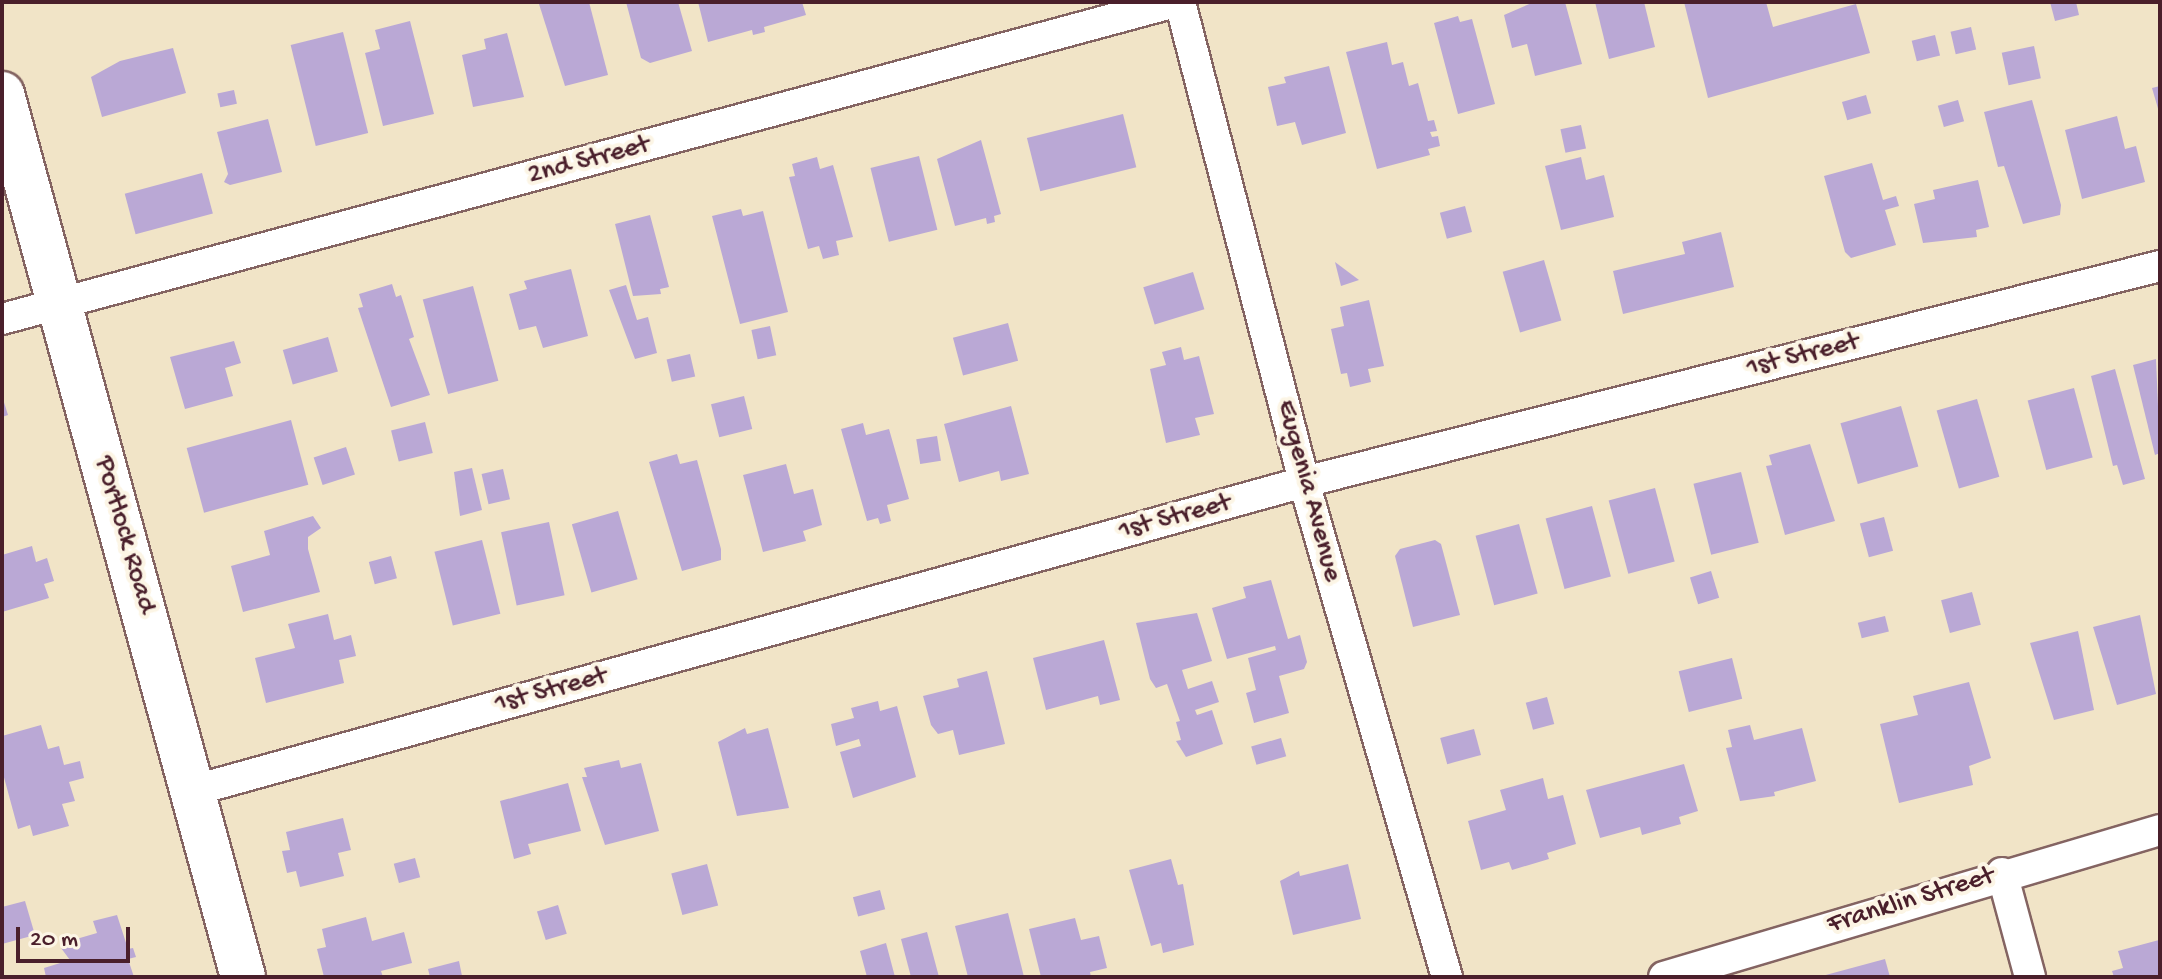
<!DOCTYPE html>
<html>
<head>
<meta charset="utf-8">
<style>
  body { margin:0 }
  #map { position:relative; width:2162px; height:979px; overflow:hidden; background:#f1e4c7; font-family:"Gochi Hand",sans-serif }
  div>[style] { position:absolute }
  [style*='--x'] { left:calc(var(--x)*1px); top:calc(var(--y)*1px); width:calc(var(--w)*1px); rotate:calc(var(--a)*1deg) }
  .building>* { inset:0; background:#baa8d5; transform-origin:0 0 }
  .roads { filter:drop-shadow(2px 0 #846462) drop-shadow(-2px 0 #846462) drop-shadow(0 2px #846462) drop-shadow(0 -2px #846462) }
  .street>* { height:30px; margin:-15px; padding:0 15px; transform-origin:15px; border-radius:15px; background:#fff }
  .secondary>* { height:44px; margin:-22px; padding:0 22px; transform-origin:22px; border-radius:22px; background:#fff }
  span { translate:-50% -50%; white-space:nowrap; text-align:center; line-height:1.15; -webkit-text-stroke:8px #fcf5e5; paint-order:stroke }
  .street-label { font-size:28px; color:#4a1f2b }
  .frame { position:absolute; inset:0; border:4px solid #4a1f2b; pointer-events:none }
  .scale { position:absolute; left:16px; top:927px; width:114px; height:36px; box-sizing:border-box; border:4px solid #4a1f2b; border-top:0; padding-left:10px; font-size:24px; line-height:28px; white-space:nowrap; color:#4a1f2b; -webkit-text-stroke:6px #fcf5e5; paint-order:stroke }
</style>
</head>
<body>
<div id="map">
  <div class="building">
    <div style="clip-path:polygon(589px 2px,608px 75px,565px 86px,539px 4px)"></div>
    <div style="clip-path:polygon(626px 2px,678px 2px,692px 51px,650px 63px,641px 58px)"></div>
    <div style="clip-path:polygon(698px 2px,802px 2px,806px 15px,764px 27px,765px 32px,753px 35px,752px 30px,708px 42px)"></div>
    <div style="clip-path:polygon(1534px 2px,1565px 2px,1582px 64px,1535px 76px,1527px 44px,1512px 48px,1504px 15px)"></div>
    <div style="clip-path:polygon(1595px 2px,1644px 2px,1655px 47px,1609px 59px)"></div>
    <div style="clip-path:polygon(1684px 2px,1766px 2px,1773px 27px,1856px 4px,1870px 53px,1708px 98px)"></div>
    <div style="clip-path:polygon(2050px 2px,2076px 2px,2079px 15px,2055px 21px)"></div>
    <div style="clip-path:polygon(1458px 16px,1460px 22px,1472px 19px,1495px 104px,1458px 114px,1434px 23px)"></div>
    <div style="clip-path:polygon(410px 21px,434px 114px,383px 126px,365px 53px,380px 49px,375px 30px)"></div>
    <div style="left:1971px;top:27px;width:23px;height:21px;rotate:77deg"></div>
    <div style="left:343px;top:32px;width:104px;height:54px;rotate:76deg"></div>
    <div style="clip-path:polygon(507px 33px,524px 97px,473px 107px,462px 55px,486px 49px,484px 39px)"></div>
    <div style="left:1935px;top:35px;width:21px;height:24px;rotate:76deg"></div>
    <div style="clip-path:polygon(1387px 42px,1392px 65px,1403px 62px,1409px 86px,1418px 83px,1428px 121px,1434px 120px,1437px 131px,1430px 132px,1432px 137px,1438px 136px,1440px 146px,1428px 149px,1430px 155px,1377px 169px,1346px 52px)"></div>
    <div style="left:2034px;top:46px;width:33px;height:33px;rotate:78deg"></div>
    <div style="clip-path:polygon(173px 48px,186px 93px,102px 117px,91px 77px,120px 61px)"></div>
    <div style="clip-path:polygon(1329px 66px,1346px 133px,1302px 145px,1295px 122px,1277px 126px,1268px 87px,1286px 83px,1284px 77px)"></div>
    <div style="clip-path:polygon(2160px 86px,2160px 112px,2159px 112px,2152px 88px)"></div>
    <div style="left:234px;top:90px;width:14px;height:17px;rotate:78deg"></div>
    <div style="left:1866px;top:95px;width:19px;height:25px;rotate:74deg"></div>
    <div style="left:1958px;top:100px;width:22px;height:21px;rotate:74deg"></div>
    <div style="clip-path:polygon(2032px 100px,2061px 205px,2060px 215px,2023px 224px,2004px 166px,1998px 167px,1984px 112px)"></div>
    <div style="left:1123px;top:114px;width:55px;height:99px;rotate:76deg"></div>
    <div style="clip-path:polygon(2117px 116px,2125px 149px,2136px 146px,2145px 182px,2082px 199px,2065px 130px)"></div>
    <div style="clip-path:polygon(268px 119px,282px 172px,230px 185px,224px 182px,228px 174px,217px 132px)"></div>
    <div style="left:1581px;top:125px;width:24px;height:21px;rotate:78deg"></div>
    <div style="clip-path:polygon(981px 140px,1001px 214px,994px 216px,995px 222px,987px 224px,986px 218px,955px 226px,937px 159px)"></div>
    <div style="left:919px;top:156px;width:76px;height:50px;rotate:76deg"></div>
    <div style="clip-path:polygon(817px 157px,820px 169px,833px 165px,853px 237px,836px 241px,839px 255px,823px 259px,819px 246px,808px 249px,789px 177px,795px 176px,792px 164px)"></div>
    <div style="clip-path:polygon(1581px 157px,1586px 180px,1604px 175px,1614px 217px,1561px 230px,1545px 166px)"></div>
    <div style="clip-path:polygon(1872px 163px,1883px 200px,1896px 196px,1899px 206px,1885px 210px,1896px 245px,1851px 258px,1845px 252px,1824px 176px)"></div>
    <div style="left:202px;top:173px;width:42px;height:80px;rotate:75deg"></div>
    <div style="clip-path:polygon(1978px 180px,1989px 227px,1976px 230px,1977px 237px,1923px 243px,1914px 204px,1935px 199px,1933px 190px)"></div>
    <div style="left:1465px;top:206px;width:27px;height:26px;rotate:75deg"></div>
    <div style="clip-path:polygon(741px 209px,743px 216px,763px 211px,788px 312px,740px 324px,712px 216px)"></div>
    <div style="clip-path:polygon(650px 215px,669px 287px,660px 289px,661px 294px,633px 296px,615px 224px)"></div>
    <div style="clip-path:polygon(1721px 232px,1734px 287px,1623px 314px,1613px 271px,1685px 254px,1682px 242px)"></div>
    <div style="left:1544px;top:260px;width:63px;height:43px;rotate:74deg"></div>
    <div style="clip-path:polygon(1335px 262px,1359px 280px,1341px 286px)"></div>
    <div style="clip-path:polygon(571px 269px,588px 336px,543px 348px,536px 326px,519px 330px,509px 294px,527px 289px,524px 281px)"></div>
    <div style="left:1193px;top:272px;width:39px;height:52px;rotate:73deg"></div>
    <div style="clip-path:polygon(392px 284px,396px 297px,401px 295px,414px 337px,409px 339px,430px 395px,391px 407px,358px 308px,363px 307px,359px 294px)"></div>
    <div style="clip-path:polygon(626px 285px,637px 320px,648px 317px,657px 353px,635px 359px,609px 290px)"></div>
    <div style="left:473px;top:286px;width:98px;height:52px;rotate:75deg"></div>
    <div style="clip-path:polygon(1369px 300px,1384px 366px,1368px 369px,1371px 382px,1350px 387px,1347px 373px,1341px 374px,1331px 329px,1344px 326px,1340px 307px)"></div>
    <div style="left:1008px;top:323px;width:39px;height:57px;rotate:75deg"></div>
    <div style="left:770px;top:326px;width:30px;height:19px;rotate:78deg"></div>
    <div style="left:328px;top:337px;width:36px;height:47px;rotate:74deg"></div>
    <div style="clip-path:polygon(234px 341px,241px 363px,225px 368px,233px 396px,185px 409px,170px 357px)"></div>
    <div style="clip-path:polygon(1181px 347px,1184px 360px,1199px 356px,1214px 414px,1195px 418px,1200px 435px,1166px 443px,1150px 369px,1166px 365px,1162px 352px)"></div>
    <div style="left:690px;top:354px;width:23px;height:24px;rotate:77deg"></div>
    <div style="clip-path:polygon(2156px 359px,2160px 453px,2155px 455px,2133px 365px)"></div>
    <div style="clip-path:polygon(2115px 369px,2145px 479px,2123px 485px,2117px 465px,2113px 466px,2091px 376px)"></div>
    <div style="left:2074px;top:388px;width:72px;height:48px;rotate:75deg"></div>
    <div style="clip-path:polygon(2px 396px,8px 415px,2px 417px)"></div>
    <div style="left:744px;top:396px;width:34px;height:34px;rotate:76deg"></div>
    <div style="left:1977px;top:399px;width:81px;height:42px;rotate:74deg"></div>
    <div style="clip-path:polygon(1011px 406px,1029px 474px,1001px 481px,999px 471px,959px 482px,944px 424px)"></div>
    <div style="left:1901px;top:406px;width:63px;height:63px;rotate:74deg"></div>
    <div style="left:291px;top:420px;width:67px;height:108px;rotate:75deg"></div>
    <div style="left:425px;top:422px;width:32px;height:35px;rotate:76deg"></div>
    <div style="clip-path:polygon(863px 423px,866px 435px,889px 429px,909px 499px,887px 505px,891px 521px,880px 524px,878px 518px,867px 521px,841px 429px)"></div>
    <div style="left:937px;top:436px;width:25px;height:21px;rotate:81deg"></div>
    <div style="clip-path:polygon(1810px 444px,1835px 521px,1785px 535px,1766px 466px,1772px 465px,1769px 455px)"></div>
    <div style="left:346px;top:447px;width:29px;height:34px;rotate:72deg"></div>
    <div style="clip-path:polygon(677px 454px,680px 464px,697px 460px,721px 549px,721px 560px,682px 571px,649px 462px)"></div>
    <div style="clip-path:polygon(786px 464px,794px 494px,813px 489px,822px 525px,803px 531px,806px 541px,763px 552px,743px 475px)"></div>
    <div style="clip-path:polygon(472px 468px,482px 510px,460px 516px,454px 472px)"></div>
    <div style="left:503px;top:469px;width:31px;height:22px;rotate:77deg"></div>
    <div style="left:1741px;top:472px;width:73px;height:49px;rotate:76deg"></div>
    <div style="left:1655px;top:488px;width:76px;height:48px;rotate:75deg"></div>
    <div style="left:1592px;top:506px;width:73px;height:48px;rotate:75deg"></div>
    <div style="left:618px;top:511px;width:71px;height:48px;rotate:74deg"></div>
    <div style="clip-path:polygon(313px 516px,321px 528px,308px 537px,308px 549px,320px 592px,243px 612px,231px 566px,270px 555px,264px 531px)"></div>
    <div style="left:1884px;top:517px;width:35px;height:25px;rotate:75deg"></div>
    <div style="left:549px;top:522px;width:75px;height:49px;rotate:78deg"></div>
    <div style="left:1519px;top:524px;width:72px;height:45px;rotate:75deg"></div>
    <div style="left:482px;top:540px;width:76px;height:49px;rotate:76deg"></div>
    <div style="clip-path:polygon(1435px 540px,1441px 544px,1460px 615px,1413px 627px,1395px 556px,1400px 549px)"></div>
    <div style="clip-path:polygon(32px 546px,36px 562px,47px 558px,54px 581px,44px 584px,49px 598px,2px 612px,2px 555px)"></div>
    <div style="left:391px;top:556px;width:23px;height:23px;rotate:75deg"></div>
    <div style="left:1711px;top:571px;width:28px;height:22px;rotate:73deg"></div>
    <div style="clip-path:polygon(1271px 580px,1288px 639px,1300px 635px,1307px 662px,1304px 669px,1279px 676px,1289px 713px,1254px 723px,1246px 693px,1256px 690px,1248px 658px,1276px 650px,1275px 646px,1227px 659px,1212px 608px,1246px 598px,1243px 587px)"></div>
    <div style="left:1972px;top:592px;width:34px;height:32px;rotate:75deg"></div>
    <div style="clip-path:polygon(1197px 613px,1212px 661px,1182px 670px,1188px 689px,1212px 681px,1219px 702px,1195px 710px,1197px 715px,1212px 710px,1223px 744px,1186px 757px,1176px 741px,1181px 740px,1176px 722px,1180px 721px,1167px 684px,1156px 688px,1150px 679px,1136px 623px)"></div>
    <div style="clip-path:polygon(328px 614px,334px 640px,351px 635px,356px 656px,339px 660px,344px 683px,266px 703px,255px 658px,295px 648px,288px 624px)"></div>
    <div style="clip-path:polygon(2140px 615px,2156px 694px,2117px 705px,2093px 627px)"></div>
    <div style="left:1885px;top:616px;width:16px;height:28px;rotate:76deg"></div>
    <div style="clip-path:polygon(2078px 631px,2094px 710px,2054px 720px,2030px 643px)"></div>
    <div style="clip-path:polygon(1104px 640px,1120px 700px,1100px 705px,1098px 696px,1046px 710px,1033px 658px)"></div>
    <div style="left:1732px;top:658px;width:42px;height:55px;rotate:76deg"></div>
    <div style="clip-path:polygon(987px 671px,1005px 744px,959px 755px,953px 730px,938px 734px,931px 725px,923px 696px,959px 687px,957px 679px)"></div>
    <div style="clip-path:polygon(1969px 682px,1991px 758px,1969px 766px,1973px 785px,1899px 803px,1880px 724px,1918px 715px,1913px 696px)"></div>
    <div style="left:1547px;top:697px;width:28px;height:22px;rotate:75deg"></div>
    <div style="clip-path:polygon(878px 701px,880px 711px,897px 706px,916px 777px,853px 798px,840px 752px,861px 746px,859px 739px,836px 746px,831px 724px,854px 718px,851px 708px)"></div>
    <div style="clip-path:polygon(41px 725px,48px 749px,59px 746px,64px 765px,80px 761px,84px 778px,69px 782px,75px 801px,62px 804px,69px 826px,33px 836px,30px 825px,18px 829px,2px 770px,2px 736px)"></div>
    <div style="clip-path:polygon(1750px 725px,1754px 740px,1802px 728px,1816px 781px,1774px 792px,1775px 796px,1740px 801px,1726px 748px,1732px 747px,1728px 730px)"></div>
    <div style="clip-path:polygon(745px 728px,747px 734px,768px 728px,789px 808px,737px 816px,718px 742px)"></div>
    <div style="left:1474px;top:729px;width:27px;height:35px;rotate:75deg"></div>
    <div style="left:1281px;top:738px;width:19px;height:31px;rotate:74deg"></div>
    <div style="clip-path:polygon(619px 760px,621px 768px,641px 763px,659px 831px,605px 845px,582px 777px,587px 777px,584px 768px)"></div>
    <div style="clip-path:polygon(1684px 764px,1698px 811px,1679px 817px,1681px 824px,1642px 835px,1640px 827px,1600px 838px,1586px 790px)"></div>
    <div style="clip-path:polygon(1543px 778px,1548px 799px,1563px 795px,1576px 844px,1547px 853px,1549px 859px,1512px 870px,1509px 862px,1481px 870px,1468px 821px,1506px 810px,1500px 790px)"></div>
    <div style="clip-path:polygon(568px 783px,581px 831px,528px 844px,531px 854px,514px 859px,500px 801px)"></div>
    <div style="clip-path:polygon(343px 818px,351px 850px,338px 853px,344px 876px,300px 887px,296px 871px,287px 873px,282px 851px,290px 850px,286px 832px)"></div>
    <div style="left:415px;top:858px;width:20px;height:22px;rotate:75deg"></div>
    <div style="clip-path:polygon(1171px 859px,1178px 885px,1183px 884px,1194px 945px,1163px 953px,1161px 943px,1151px 946px,1129px 870px)"></div>
    <div style="left:707px;top:864px;width:43px;height:37px;rotate:75deg"></div>
    <div style="clip-path:polygon(1348px 864px,1361px 919px,1293px 935px,1280px 881px,1299px 871px,1300px 876px)"></div>
    <div style="left:880px;top:890px;width:20px;height:28px;rotate:75deg"></div>
    <div style="clip-path:polygon(25px 901px,35px 935px,2px 944px,2px 907px)"></div>
    <div style="left:558px;top:905px;width:30px;height:22px;rotate:73deg"></div>
    <div style="clip-path:polygon(1008px 913px,1024px 977px,968px 977px,955px 926px)"></div>
    <div style="clip-path:polygon(117px 915px,128px 949px,133px 948px,136px 957px,128px 959px,134px 977px,46px 977px,44px 968px,70px 960px,61px 948px,68px 946px,66px 942px,97px 933px,93px 921px)"></div>
    <div style="clip-path:polygon(366px 917px,372px 941px,404px 932px,412px 963px,381px 971px,383px 977px,324px 977px,317px 949px,326px 947px,322px 929px)"></div>
    <div style="clip-path:polygon(1075px 918px,1081px 940px,1099px 936px,1107px 968px,1090px 972px,1091px 977px,1041px 977px,1029px 929px)"></div>
    <div style="clip-path:polygon(927px 932px,939px 977px,911px 977px,901px 939px)"></div>
    <div style="clip-path:polygon(2159px 940px,2160px 977px,2114px 977px,2112px 971px,2123px 968px,2118px 951px)"></div>
    <div style="clip-path:polygon(886px 943px,895px 977px,867px 977px,860px 951px)"></div>
    <div style="clip-path:polygon(1885px 959px,1890px 977px,1822px 977px,1822px 976px)"></div>
    <div style="clip-path:polygon(459px 961px,462px 976px,430px 977px,428px 969px)"></div>
  </div>
  <div class="roads">
    <div class="street">
      <div style="--x:1180;--y:2;--w:496;--a:75.5"></div>
      <div style="--x:1304;--y:482;--w:515;--a:73.89"></div>
      <div style="--x:2;--y:319;--w:1215;--a:-15.12"></div>
      <div style="--x:195;--y:790;--w:1151;--a:-15.52"></div>
      <div style="--x:1304;--y:482;--w:883;--a:-14.16"></div>
      <div style="--x:2002;--y:873;--w:108;--a:74.9"></div>
      <div style="--x:1664;--y:977;--w:517;--a:-16.51"></div>
    </div>
    <div class="secondary">
      <div style="--x:2;--y:94;--w:915;--a:74.73"></div>
    </div>
  </div>
  <div class="street-label">
    <span style="left:589px;top:161px;rotate:-15deg">2nd Street</span>
    <span style="left:1803px;top:356px;rotate:-14deg">1st Street</span>
    <span style="left:1308px;top:491px;rotate:75deg">Eugenia Avenue</span>
    <span style="left:1175px;top:518px;rotate:-15deg">1st Street</span>
    <span style="left:124px;top:535px;rotate:74deg">Portlock Road</span>
    <span style="left:551px;top:691px;rotate:-15deg">1st Street</span>
    <span style="left:1911px;top:901px;rotate:-17deg">Franklin Street</span>
  </div>
  <div class="frame"></div>
  <div class="scale">20 m</div>
</div>
</body>
</html>
